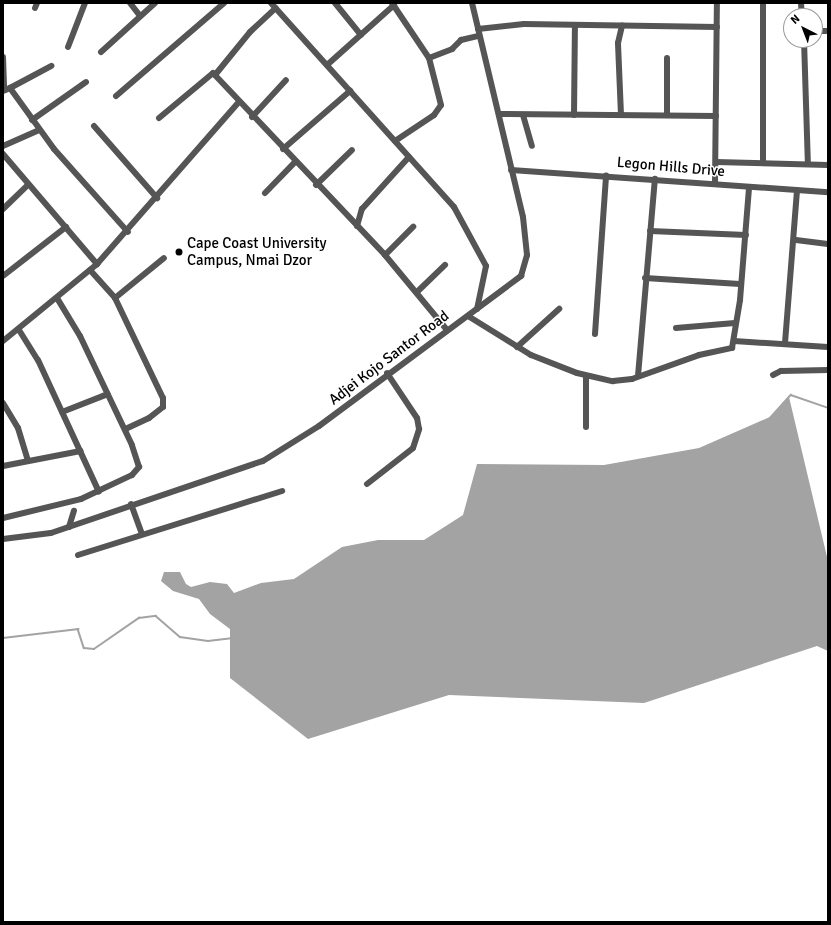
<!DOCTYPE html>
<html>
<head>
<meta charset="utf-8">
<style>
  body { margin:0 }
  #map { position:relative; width:831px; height:925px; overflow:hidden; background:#fff; font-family:Signika,sans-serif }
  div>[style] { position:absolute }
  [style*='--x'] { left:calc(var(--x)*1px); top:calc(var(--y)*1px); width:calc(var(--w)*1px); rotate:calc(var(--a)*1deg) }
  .water>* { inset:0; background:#a3a3a3 }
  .stream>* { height:1.5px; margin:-0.75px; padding:0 0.75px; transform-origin:0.75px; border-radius:0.75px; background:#a3a3a3 }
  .minor>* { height:6px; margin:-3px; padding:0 3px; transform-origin:3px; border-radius:3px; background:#555 }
  .dots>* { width:11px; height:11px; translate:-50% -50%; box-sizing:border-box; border:2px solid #fff; border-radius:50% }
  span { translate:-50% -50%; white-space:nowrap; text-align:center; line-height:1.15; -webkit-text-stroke:3px #fff; paint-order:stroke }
  .street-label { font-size:15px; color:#000 }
  .poi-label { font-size:15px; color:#000 }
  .left { translate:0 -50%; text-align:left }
  .frame { position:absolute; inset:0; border:4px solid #000; pointer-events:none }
  .north { position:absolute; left:783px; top:8px; width:40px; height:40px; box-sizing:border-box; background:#fff; border:1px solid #999; border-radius:50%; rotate:318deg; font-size:11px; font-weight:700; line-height:16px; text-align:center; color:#000 }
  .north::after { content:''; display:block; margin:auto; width:14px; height:18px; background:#000; clip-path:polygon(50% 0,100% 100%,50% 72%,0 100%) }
</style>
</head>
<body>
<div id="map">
  <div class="water">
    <div style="clip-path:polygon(789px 397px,828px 561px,828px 651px,817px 646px,644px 703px,449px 695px,308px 739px,230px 678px,230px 629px,210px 614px,199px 599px,173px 591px,161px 581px,164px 572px,180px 572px,186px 584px,191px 587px,210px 582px,227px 584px,234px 593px,261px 583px,294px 579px,342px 547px,378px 540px,424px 540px,463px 515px,477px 464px,604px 465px,699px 448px,772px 416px)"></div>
  </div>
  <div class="stream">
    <div style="--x:770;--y:418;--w:31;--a:-48"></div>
    <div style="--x:791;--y:395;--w:39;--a:19"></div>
    <div style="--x:3;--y:638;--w:76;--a:-6.8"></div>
    <div style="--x:78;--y:629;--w:20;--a:72"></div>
    <div style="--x:84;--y:648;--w:10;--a:6"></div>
    <div style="--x:94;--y:649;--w:55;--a:-34.6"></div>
    <div style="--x:139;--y:618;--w:17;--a:-7"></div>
    <div style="--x:156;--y:616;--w:32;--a:41"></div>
    <div style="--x:180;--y:637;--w:28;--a:8"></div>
    <div style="--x:208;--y:641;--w:23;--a:-7"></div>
  </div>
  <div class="minor">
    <div style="--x:130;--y:3;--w:16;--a:52"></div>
    <div style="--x:271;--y:3;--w:274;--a:48.1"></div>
    <div style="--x:454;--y:207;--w:67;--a:61.5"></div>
    <div style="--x:486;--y:266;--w:44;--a:101.8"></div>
    <div style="--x:335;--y:3;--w:41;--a:50.9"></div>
    <div style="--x:392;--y:3;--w:66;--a:56.1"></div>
    <div style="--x:429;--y:58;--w:25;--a:-21"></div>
    <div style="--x:452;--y:49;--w:13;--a:-45"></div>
    <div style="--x:461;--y:40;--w:18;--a:-13"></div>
    <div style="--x:763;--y:3;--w:159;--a:90"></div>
    <div style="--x:801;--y:3;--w:13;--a:86"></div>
    <div style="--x:35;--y:8;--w:5;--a:-68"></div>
    <div style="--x:478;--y:29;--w:46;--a:-6.2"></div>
    <div style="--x:524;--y:24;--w:193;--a:0.9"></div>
    <div style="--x:815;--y:31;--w:13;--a:0"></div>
    <div style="--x:804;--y:40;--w:124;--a:88.2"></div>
    <div style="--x:68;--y:47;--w:47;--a:-68.9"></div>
    <div style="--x:101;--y:52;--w:73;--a:-42.2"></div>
    <div style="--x:3;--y:57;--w:33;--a:88"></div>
    <div style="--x:667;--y:58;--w:56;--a:90"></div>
    <div style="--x:327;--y:65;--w:90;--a:-41.8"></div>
    <div style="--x:215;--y:75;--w:55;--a:-50.9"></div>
    <div style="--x:250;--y:32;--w:35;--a:-43"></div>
    <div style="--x:10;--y:88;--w:47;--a:-28.2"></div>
    <div style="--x:3;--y:91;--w:8;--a:-23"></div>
    <div style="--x:10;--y:88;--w:75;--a:54.2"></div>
    <div style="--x:54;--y:149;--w:111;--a:48.3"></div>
    <div style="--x:116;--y:96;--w:143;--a:-40.7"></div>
    <div style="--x:499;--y:114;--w:217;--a:0.5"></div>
    <div style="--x:523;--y:115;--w:32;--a:74"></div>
    <div style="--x:574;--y:115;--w:90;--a:-89.4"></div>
    <div style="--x:621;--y:115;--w:72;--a:-92.4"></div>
    <div style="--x:618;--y:43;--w:18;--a:-77"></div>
    <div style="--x:252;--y:117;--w:50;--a:-47.4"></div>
    <div style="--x:159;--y:118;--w:70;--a:-39.8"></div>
    <div style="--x:213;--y:73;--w:250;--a:46.6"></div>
    <div style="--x:385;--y:255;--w:97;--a:50.4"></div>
    <div style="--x:32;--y:120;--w:66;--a:-35.1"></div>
    <div style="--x:94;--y:126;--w:96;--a:48.8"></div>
    <div style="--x:395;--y:141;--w:47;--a:-33.7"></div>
    <div style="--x:434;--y:115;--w:12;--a:-55"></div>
    <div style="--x:441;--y:105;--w:49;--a:-104.3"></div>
    <div style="--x:3;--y:146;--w:39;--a:-24"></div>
    <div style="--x:283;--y:149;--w:89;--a:-40.9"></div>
    <div style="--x:3;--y:154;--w:145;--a:49.5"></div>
    <div style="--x:716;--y:162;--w:112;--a:1.5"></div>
    <div style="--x:511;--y:170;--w:318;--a:4"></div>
    <div style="--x:715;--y:184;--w:181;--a:-89.4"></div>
    <div style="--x:316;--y:185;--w:50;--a:-44.2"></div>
    <div style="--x:265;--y:193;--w:43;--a:-45.9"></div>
    <div style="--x:3;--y:209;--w:35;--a:-44"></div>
    <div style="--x:357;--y:226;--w:18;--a:-74"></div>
    <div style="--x:362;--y:209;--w:70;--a:-47.9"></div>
    <div style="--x:650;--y:231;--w:96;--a:2.4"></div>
    <div style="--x:796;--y:240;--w:32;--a:7"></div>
    <div style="--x:385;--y:255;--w:40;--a:-45"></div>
    <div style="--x:90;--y:270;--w:38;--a:48"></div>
    <div style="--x:115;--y:298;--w:111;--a:64.4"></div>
    <div style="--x:163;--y:398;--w:9;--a:90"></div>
    <div style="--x:163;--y:407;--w:18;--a:142"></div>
    <div style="--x:149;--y:418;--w:26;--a:155"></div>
    <div style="--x:3;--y:276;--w:80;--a:-37.9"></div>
    <div style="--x:645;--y:278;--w:95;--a:3.6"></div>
    <div style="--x:417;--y:292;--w:39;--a:-44"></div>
    <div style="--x:115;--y:298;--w:63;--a:-39.2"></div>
    <div style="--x:468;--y:316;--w:74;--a:31.8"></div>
    <div style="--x:531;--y:355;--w:49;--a:21.4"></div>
    <div style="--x:577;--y:373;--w:37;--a:13"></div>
    <div style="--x:613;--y:381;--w:19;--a:-6"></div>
    <div style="--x:632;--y:379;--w:71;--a:-19.7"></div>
    <div style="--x:699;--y:355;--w:34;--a:-12"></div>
    <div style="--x:732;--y:348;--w:49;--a:-80.5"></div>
    <div style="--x:740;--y:300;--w:113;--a:-85.4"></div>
    <div style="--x:676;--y:328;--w:59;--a:-4.8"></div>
    <div style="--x:19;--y:330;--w:36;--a:58"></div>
    <div style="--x:38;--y:360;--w:145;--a:65.2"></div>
    <div style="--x:595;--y:334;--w:159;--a:-86"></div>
    <div style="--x:3;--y:341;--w:122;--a:-39.3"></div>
    <div style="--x:97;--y:264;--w:214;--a:-48.8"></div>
    <div style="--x:734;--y:341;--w:94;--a:3.7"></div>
    <div style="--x:785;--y:343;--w:153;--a:-85.5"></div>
    <div style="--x:517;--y:347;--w:57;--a:-42.1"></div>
    <div style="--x:773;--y:375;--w:9;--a:-27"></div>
    <div style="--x:781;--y:371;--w:47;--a:-1.2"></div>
    <div style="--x:586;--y:376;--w:51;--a:90"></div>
    <div style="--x:638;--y:376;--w:198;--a:-85.1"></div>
    <div style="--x:3;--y:403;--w:29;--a:59"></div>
    <div style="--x:18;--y:428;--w:34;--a:73"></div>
    <div style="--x:62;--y:412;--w:49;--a:-21.4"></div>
    <div style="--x:3;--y:466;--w:79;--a:-10.9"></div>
    <div style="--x:367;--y:484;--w:58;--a:-38"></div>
    <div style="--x:413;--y:448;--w:20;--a:-72"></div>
    <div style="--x:419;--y:429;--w:11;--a:-100"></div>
    <div style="--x:417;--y:418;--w:54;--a:-123.7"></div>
    <div style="--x:131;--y:504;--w:32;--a:70"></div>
    <div style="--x:3;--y:518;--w:80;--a:-13.7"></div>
    <div style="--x:81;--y:499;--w:56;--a:-25.2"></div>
    <div style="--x:132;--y:475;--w:11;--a:-49"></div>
    <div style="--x:139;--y:467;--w:23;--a:-108"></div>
    <div style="--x:132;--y:445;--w:121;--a:-115.5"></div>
    <div style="--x:80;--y:336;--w:44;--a:-121.2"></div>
    <div style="--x:69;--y:527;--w:17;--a:-73"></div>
    <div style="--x:3;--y:539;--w:48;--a:-7.1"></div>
    <div style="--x:51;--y:533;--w:224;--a:-18.8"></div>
    <div style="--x:263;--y:461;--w:66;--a:-32"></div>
    <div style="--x:319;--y:426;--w:252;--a:-36.6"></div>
    <div style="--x:521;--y:276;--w:22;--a:-74"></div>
    <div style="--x:527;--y:255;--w:38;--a:-96"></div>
    <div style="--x:523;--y:217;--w:220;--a:-103.4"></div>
    <div style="--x:78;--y:555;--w:214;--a:-17.4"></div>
  </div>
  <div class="dots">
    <div style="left:179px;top:252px;background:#000"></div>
  </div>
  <div class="street-label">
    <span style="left:671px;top:167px;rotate:5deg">Legon Hills Drive</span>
    <span style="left:389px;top:358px;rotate:-37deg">Adjei Kojo Santor Road</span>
  </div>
  <div class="poi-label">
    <span class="left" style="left:187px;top:252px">Cape Coast University<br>Campus, Nmai Dzor</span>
  </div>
  <div class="frame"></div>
  <div class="north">N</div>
</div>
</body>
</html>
